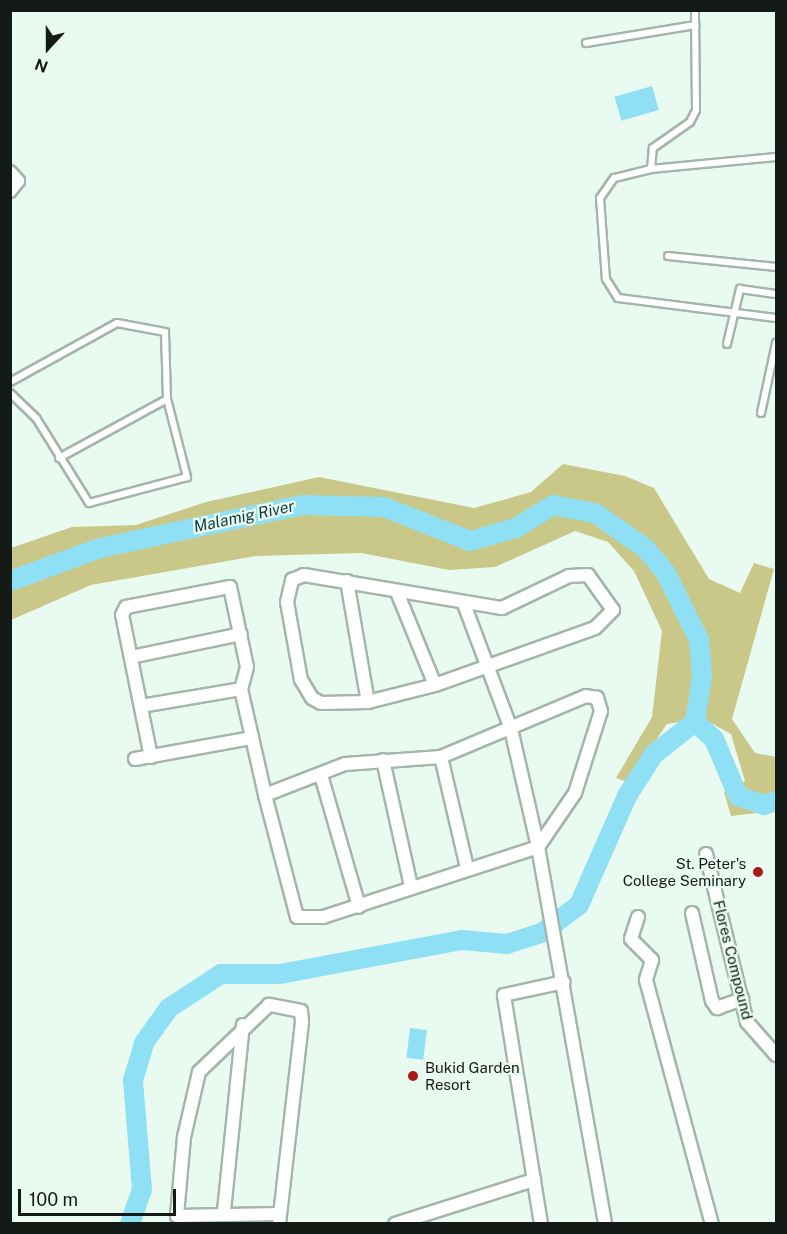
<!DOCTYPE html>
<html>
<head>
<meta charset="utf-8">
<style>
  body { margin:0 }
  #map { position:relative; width:787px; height:1234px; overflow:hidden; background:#e9fbf1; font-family:"Public Sans",sans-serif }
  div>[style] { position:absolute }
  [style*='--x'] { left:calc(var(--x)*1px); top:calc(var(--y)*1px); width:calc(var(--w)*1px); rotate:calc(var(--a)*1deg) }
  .forest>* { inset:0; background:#c9c889 }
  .water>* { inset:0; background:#8fe0f4; transform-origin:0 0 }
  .river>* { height:20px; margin:-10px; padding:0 10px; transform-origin:10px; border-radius:10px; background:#8fe0f4 }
  .roads { filter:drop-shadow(2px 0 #a4b5ac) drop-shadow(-2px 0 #a4b5ac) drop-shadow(0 2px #a4b5ac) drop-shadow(0 -2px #a4b5ac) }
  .lane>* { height:6px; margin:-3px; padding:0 3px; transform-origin:3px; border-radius:3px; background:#fff }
  .street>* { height:12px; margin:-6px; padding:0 6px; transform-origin:6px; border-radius:6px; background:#fff }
  .dots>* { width:16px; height:16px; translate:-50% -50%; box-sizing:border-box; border:3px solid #e9fbf1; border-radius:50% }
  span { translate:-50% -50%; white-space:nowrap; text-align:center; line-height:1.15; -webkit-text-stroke:4.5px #e9fbf1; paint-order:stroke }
  .poi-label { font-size:15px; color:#141b17 }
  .right { translate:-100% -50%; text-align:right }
  .left { translate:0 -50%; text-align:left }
  .street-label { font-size:15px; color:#141b17 }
  .water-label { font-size:16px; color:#113840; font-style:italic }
  .frame { position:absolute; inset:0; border:12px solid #141b17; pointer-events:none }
  .north { position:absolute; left:18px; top:18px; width:60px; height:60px; -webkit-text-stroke:4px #e9fbf1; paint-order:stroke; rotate:201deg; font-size:16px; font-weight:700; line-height:24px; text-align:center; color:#141b17 }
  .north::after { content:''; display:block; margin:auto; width:21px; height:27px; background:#141b17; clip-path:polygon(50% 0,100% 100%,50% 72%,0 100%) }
  .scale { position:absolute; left:18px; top:1189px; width:158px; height:27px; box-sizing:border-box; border:3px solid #141b17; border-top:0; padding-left:8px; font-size:18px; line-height:21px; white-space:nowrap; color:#141b17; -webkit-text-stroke:4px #e9fbf1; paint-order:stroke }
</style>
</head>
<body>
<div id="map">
  <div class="forest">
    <div style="clip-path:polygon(563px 464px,625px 476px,654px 488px,709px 579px,740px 593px,754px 563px,774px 569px,732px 719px,755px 753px,776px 757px,776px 811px,731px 816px,724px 792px,745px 781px,731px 734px,702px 718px,667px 724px,627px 782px,616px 778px,652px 717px,662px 631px,634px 571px,608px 542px,575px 531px,495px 567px,449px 570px,361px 553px,256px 556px,91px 585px,11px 620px,11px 548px,72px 527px,136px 525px,206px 502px,319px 477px,474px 508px,531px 492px)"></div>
  </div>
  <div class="water">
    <div style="left:652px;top:86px;width:25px;height:39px;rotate:74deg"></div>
    <div style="left:410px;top:1028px;width:17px;height:30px;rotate:7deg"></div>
  </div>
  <div class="river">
    <div style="--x:10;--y:581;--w:96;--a:-20.1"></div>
    <div style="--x:100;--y:548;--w:207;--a:-12"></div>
    <div style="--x:302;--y:505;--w:82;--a:1.4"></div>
    <div style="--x:384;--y:507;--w:92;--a:21.6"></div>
    <div style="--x:470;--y:541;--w:48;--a:-15.8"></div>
    <div style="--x:516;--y:528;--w:44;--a:-31.9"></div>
    <div style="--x:553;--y:505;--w:43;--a:10.8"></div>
    <div style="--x:595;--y:513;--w:61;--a:35"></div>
    <div style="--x:645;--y:548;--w:33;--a:50"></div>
    <div style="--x:666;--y:573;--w:46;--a:64"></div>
    <div style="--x:686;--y:614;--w:29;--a:63"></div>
    <div style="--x:699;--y:640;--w:36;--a:85"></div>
    <div style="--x:702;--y:676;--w:47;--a:98.7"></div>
    <div style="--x:695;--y:722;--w:25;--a:42"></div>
    <div style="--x:714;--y:739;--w:62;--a:67.2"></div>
    <div style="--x:738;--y:796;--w:28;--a:19"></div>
    <div style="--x:764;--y:805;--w:13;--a:-18"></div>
    <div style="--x:130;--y:1224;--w:36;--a:-71"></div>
    <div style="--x:142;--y:1190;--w:110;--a:-94.7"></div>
    <div style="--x:133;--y:1080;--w:39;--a:-73"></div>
    <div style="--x:144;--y:1043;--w:43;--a:-54.5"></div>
    <div style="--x:169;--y:1008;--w:62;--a:-33.2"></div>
    <div style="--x:221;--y:974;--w:59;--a:0"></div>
    <div style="--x:280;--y:974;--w:185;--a:-10.6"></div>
    <div style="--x:462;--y:940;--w:45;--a:5.1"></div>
    <div style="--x:507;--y:944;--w:38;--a:-18"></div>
    <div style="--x:543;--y:932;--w:45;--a:-36.9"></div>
    <div style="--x:579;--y:905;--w:119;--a:-66.2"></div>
    <div style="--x:627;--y:796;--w:50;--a:-57.3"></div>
    <div style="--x:654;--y:754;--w:52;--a:-38"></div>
  </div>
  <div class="roads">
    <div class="lane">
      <div style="--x:586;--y:43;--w:111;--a:-9.3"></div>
      <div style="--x:776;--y:157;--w:126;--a:174.5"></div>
      <div style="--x:651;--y:169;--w:38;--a:166"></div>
      <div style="--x:614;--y:178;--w:24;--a:125"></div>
      <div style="--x:600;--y:198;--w:81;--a:85.8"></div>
      <div style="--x:606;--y:279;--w:22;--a:58"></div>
      <div style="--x:618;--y:298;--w:159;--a:7.2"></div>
      <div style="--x:651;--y:169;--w:21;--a:-85"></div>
      <div style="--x:653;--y:148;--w:45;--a:-35.1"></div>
      <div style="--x:690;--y:122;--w:13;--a:-63"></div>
      <div style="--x:696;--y:110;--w:100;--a:-90.6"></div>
      <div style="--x:668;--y:256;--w:109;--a:5.8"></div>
      <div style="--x:727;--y:344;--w:57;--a:-76.7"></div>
      <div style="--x:740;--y:289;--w:36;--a:8"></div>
      <div style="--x:10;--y:382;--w:122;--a:-28.9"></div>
      <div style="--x:117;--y:323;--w:49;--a:10.6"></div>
      <div style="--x:165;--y:332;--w:67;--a:88.3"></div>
      <div style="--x:167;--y:399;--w:81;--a:75.6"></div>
      <div style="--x:187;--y:477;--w:101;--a:165.1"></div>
      <div style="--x:89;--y:503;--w:100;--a:-121.9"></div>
      <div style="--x:36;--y:418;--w:36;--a:-136"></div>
      <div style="--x:761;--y:413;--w:72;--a:-77.9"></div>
      <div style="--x:59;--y:458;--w:123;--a:-28.6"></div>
    </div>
    <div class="street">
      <div style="--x:10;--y:172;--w:12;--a:48"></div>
      <div style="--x:18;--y:181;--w:13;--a:129"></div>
      <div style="--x:304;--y:575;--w:201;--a:9.5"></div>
      <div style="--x:502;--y:608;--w:74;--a:-25.5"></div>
      <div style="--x:569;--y:576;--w:19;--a:-3"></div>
      <div style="--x:588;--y:575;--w:43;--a:54.5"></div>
      <div style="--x:613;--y:610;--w:25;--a:135"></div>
      <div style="--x:595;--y:628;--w:170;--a:160.4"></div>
      <div style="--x:435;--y:685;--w:69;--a:165.8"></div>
      <div style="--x:368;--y:702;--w:47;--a:178.8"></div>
      <div style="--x:321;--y:703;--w:10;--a:-151"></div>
      <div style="--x:312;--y:698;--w:21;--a:-121"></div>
      <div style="--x:301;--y:680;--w:79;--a:-100.2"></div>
      <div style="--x:287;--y:602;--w:23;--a:-77"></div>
      <div style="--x:292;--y:580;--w:13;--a:-23"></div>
      <div style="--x:347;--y:581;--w:123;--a:80.2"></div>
      <div style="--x:397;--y:592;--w:100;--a:67.8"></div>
      <div style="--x:464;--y:604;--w:134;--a:69.4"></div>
      <div style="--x:511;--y:729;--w:121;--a:77.1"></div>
      <div style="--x:538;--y:847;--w:383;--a:79.9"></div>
      <div style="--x:131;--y:657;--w:112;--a:-11.8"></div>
      <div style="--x:141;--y:706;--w:101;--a:-9.6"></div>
      <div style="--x:151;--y:757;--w:145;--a:-101.5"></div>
      <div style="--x:122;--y:615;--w:9;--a:-63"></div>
      <div style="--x:126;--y:607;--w:106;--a:-10.9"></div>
      <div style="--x:230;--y:587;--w:82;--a:78"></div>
      <div style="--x:247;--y:667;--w:23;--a:105"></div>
      <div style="--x:241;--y:689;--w:109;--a:77.2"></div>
      <div style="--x:265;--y:795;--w:126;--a:75.3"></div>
      <div style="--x:297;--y:917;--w:26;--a:0"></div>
      <div style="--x:323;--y:917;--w:226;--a:-18"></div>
      <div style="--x:538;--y:847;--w:65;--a:-55.6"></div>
      <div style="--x:575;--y:793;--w:86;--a:-72.4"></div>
      <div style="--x:601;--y:711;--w:14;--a:-107"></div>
      <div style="--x:597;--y:698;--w:11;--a:-170"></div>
      <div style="--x:586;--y:696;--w:157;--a:157.2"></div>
      <div style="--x:441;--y:757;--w:96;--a:175.8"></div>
      <div style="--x:345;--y:764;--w:86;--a:158.8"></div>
      <div style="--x:441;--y:757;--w:114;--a:76.8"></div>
      <div style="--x:135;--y:759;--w:119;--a:-10.2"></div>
      <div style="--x:383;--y:760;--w:129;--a:77.5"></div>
      <div style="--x:321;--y:775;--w:137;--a:73.9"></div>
      <div style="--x:706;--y:854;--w:173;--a:76.3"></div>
      <div style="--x:747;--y:1022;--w:44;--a:48.7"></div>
      <div style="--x:692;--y:913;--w:90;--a:77.2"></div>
      <div style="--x:712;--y:1001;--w:9;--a:54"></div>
      <div style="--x:717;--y:1008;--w:27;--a:-20"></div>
      <div style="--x:638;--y:917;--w:23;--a:108"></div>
      <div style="--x:631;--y:939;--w:30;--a:45"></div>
      <div style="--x:652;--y:960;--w:21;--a:107"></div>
      <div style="--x:646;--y:980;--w:253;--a:74.9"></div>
      <div style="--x:224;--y:1211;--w:187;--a:-84.2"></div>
      <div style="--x:279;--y:1224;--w:203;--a:-83.5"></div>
      <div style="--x:302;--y:1022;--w:11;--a:-95"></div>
      <div style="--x:301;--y:1011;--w:33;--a:-169"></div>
      <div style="--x:269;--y:1005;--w:97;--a:136.3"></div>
      <div style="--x:199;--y:1072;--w:67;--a:103"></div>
      <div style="--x:184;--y:1137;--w:79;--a:95.1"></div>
      <div style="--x:177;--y:1216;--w:102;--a:-1.1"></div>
      <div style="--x:395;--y:1224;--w:146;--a:-17.6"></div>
      <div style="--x:541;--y:1224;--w:232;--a:-99.2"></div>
      <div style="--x:504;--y:995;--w:61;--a:-12.2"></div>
    </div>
  </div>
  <div class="dots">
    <div style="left:758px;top:872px;background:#ab1918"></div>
    <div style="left:413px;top:1076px;background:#ab1918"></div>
  </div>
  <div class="poi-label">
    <span class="right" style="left:746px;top:872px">St. Peter's<br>College Seminary</span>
    <span class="left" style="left:425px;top:1076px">Bukid Garden<br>Resort</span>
  </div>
  <div class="street-label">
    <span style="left:733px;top:960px;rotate:76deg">Flores Compound</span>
  </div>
  <div class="water-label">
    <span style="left:244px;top:517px;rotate:-12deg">Malamig River</span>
  </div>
  <div class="frame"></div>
  <div class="north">N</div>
  <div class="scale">100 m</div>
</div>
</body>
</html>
